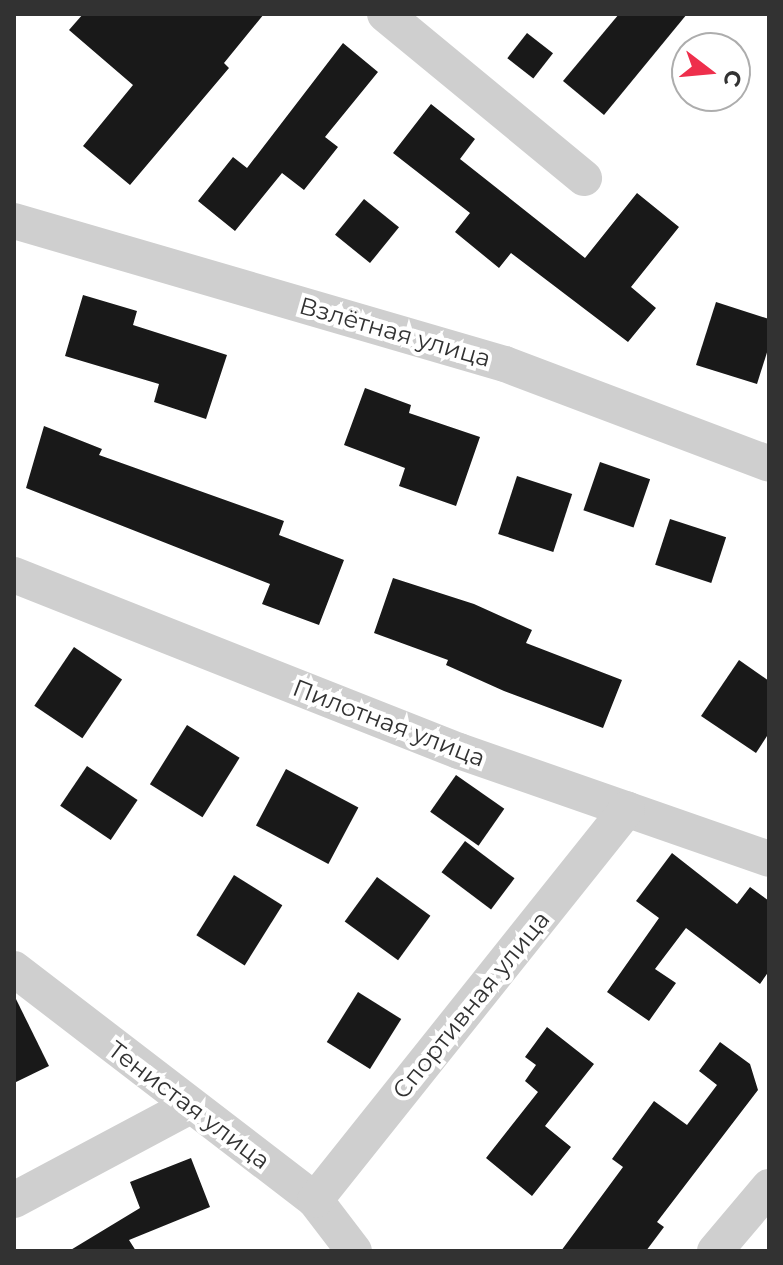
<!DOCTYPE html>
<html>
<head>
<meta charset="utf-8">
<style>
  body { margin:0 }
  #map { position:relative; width:783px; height:1265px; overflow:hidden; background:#fff; font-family:Montserrat,sans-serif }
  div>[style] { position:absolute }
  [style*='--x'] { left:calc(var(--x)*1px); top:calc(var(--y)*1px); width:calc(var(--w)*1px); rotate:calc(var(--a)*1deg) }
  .building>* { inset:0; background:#191919; transform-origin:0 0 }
  .minor>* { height:36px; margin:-18px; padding:0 18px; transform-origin:18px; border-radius:18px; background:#cfcfcf }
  span { translate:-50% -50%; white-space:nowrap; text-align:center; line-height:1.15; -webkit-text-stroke:8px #fff; paint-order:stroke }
  .street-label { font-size:24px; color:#323232 }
  .frame { position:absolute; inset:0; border:16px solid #323232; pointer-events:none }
  .north { position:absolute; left:671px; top:32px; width:80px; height:80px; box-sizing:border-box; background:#fff; border:2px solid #adadad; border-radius:50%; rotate:106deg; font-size:22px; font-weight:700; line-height:32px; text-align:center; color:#323232 }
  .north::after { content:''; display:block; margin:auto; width:28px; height:36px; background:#ee2f4c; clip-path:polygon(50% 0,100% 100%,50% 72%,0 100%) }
</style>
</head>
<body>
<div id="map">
  <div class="building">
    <div style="clip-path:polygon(83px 14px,264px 14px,224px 63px,229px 68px,130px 185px,83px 146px,133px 85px,69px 30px)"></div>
    <div style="clip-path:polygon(619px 14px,687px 14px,604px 115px,563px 81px)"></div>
    <div style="left:527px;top:33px;width:33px;height:32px;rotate:38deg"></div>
    <div style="clip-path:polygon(343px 43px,378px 72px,325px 137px,338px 147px,304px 190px,282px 173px,235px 231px,198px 201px,233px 157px,247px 168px)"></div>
    <div style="clip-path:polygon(431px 104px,475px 139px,460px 159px,585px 258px,637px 193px,679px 227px,631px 287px,656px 308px,628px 342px,511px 253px,499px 268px,455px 232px,470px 213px,393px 153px)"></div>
    <div style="left:364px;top:199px;width:45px;height:46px;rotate:39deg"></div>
    <div style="clip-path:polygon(83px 295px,137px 311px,133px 325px,227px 355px,206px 419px,154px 402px,159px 384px,65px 356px)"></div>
    <div style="clip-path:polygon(716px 302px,769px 319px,769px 346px,757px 384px,696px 365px)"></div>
    <div style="clip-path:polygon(365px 388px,411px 405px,409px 413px,480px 437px,456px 506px,399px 486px,405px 468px,344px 445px)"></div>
    <div style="clip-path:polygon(44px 426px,102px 449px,99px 455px,284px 521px,279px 535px,344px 560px,319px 625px,262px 604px,270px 584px,26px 488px)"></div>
    <div style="left:600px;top:462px;width:53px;height:51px;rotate:19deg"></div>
    <div style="left:517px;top:476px;width:58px;height:61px;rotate:18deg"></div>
    <div style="left:670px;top:519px;width:59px;height:48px;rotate:18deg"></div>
    <div style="clip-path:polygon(393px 578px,474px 604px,532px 630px,526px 643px,622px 680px,603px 728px,504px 691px,446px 665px,448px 660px,374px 633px)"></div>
    <div style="left:74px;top:647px;width:58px;height:71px;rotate:34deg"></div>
    <div style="clip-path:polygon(739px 660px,769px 681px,769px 733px,756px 753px,701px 716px)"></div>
    <div style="left:187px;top:725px;width:62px;height:70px;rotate:32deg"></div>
    <div style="left:87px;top:766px;width:61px;height:48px;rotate:34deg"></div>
    <div style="left:286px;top:769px;width:82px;height:64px;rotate:28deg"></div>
    <div style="left:456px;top:775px;width:59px;height:45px;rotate:35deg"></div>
    <div style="left:465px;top:841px;width:62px;height:39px;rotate:37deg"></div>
    <div style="clip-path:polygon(672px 853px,737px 904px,750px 887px,769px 901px,769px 971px,760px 984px,686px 928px,655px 969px,676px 983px,649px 1021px,607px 992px,659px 918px,636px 901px)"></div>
    <div style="left:234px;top:875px;width:57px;height:71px;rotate:32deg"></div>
    <div style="left:377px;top:877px;width:66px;height:55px;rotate:36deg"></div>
    <div style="left:358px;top:992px;width:51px;height:59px;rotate:32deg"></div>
    <div style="clip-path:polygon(14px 995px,49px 1066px,14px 1083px)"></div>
    <div style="clip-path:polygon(547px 1027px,594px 1064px,545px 1126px,571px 1147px,532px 1196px,486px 1158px,538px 1092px,525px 1081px,536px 1065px,525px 1057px)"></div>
    <div style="clip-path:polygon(720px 1042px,750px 1064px,758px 1090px,657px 1222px,664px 1227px,646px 1251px,561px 1251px,623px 1167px,612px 1159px,654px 1101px,687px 1125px,717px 1085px,699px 1071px)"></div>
    <div style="clip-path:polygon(191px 1158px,210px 1207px,129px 1240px,136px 1251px,69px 1251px,140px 1208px,130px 1182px)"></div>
  </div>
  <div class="minor">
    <div style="--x:385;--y:14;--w:258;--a:39.5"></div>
    <div style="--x:14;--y:221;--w:511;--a:16.24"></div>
    <div style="--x:505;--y:364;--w:282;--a:20.7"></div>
    <div style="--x:14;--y:575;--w:479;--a:21.6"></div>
    <div style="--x:459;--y:751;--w:328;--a:19.2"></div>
    <div style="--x:14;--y:969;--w:379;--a:37.5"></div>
    <div style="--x:315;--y:1200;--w:64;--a:52.6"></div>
    <div style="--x:14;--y:1200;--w:200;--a:-28.1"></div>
    <div style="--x:315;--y:1200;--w:500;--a:-51.41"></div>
    <div style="--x:715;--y:1251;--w:84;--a:-49.8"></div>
  </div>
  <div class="street-label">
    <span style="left:395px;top:332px;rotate:16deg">Взлётная улица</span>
    <span style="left:389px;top:723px;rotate:21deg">Пилотная улица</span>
    <span style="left:471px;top:1005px;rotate:-51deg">Спортивная улица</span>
    <span style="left:189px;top:1105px;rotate:37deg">Тенистая улица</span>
  </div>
  <div class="frame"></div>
  <div class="north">С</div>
</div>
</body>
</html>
